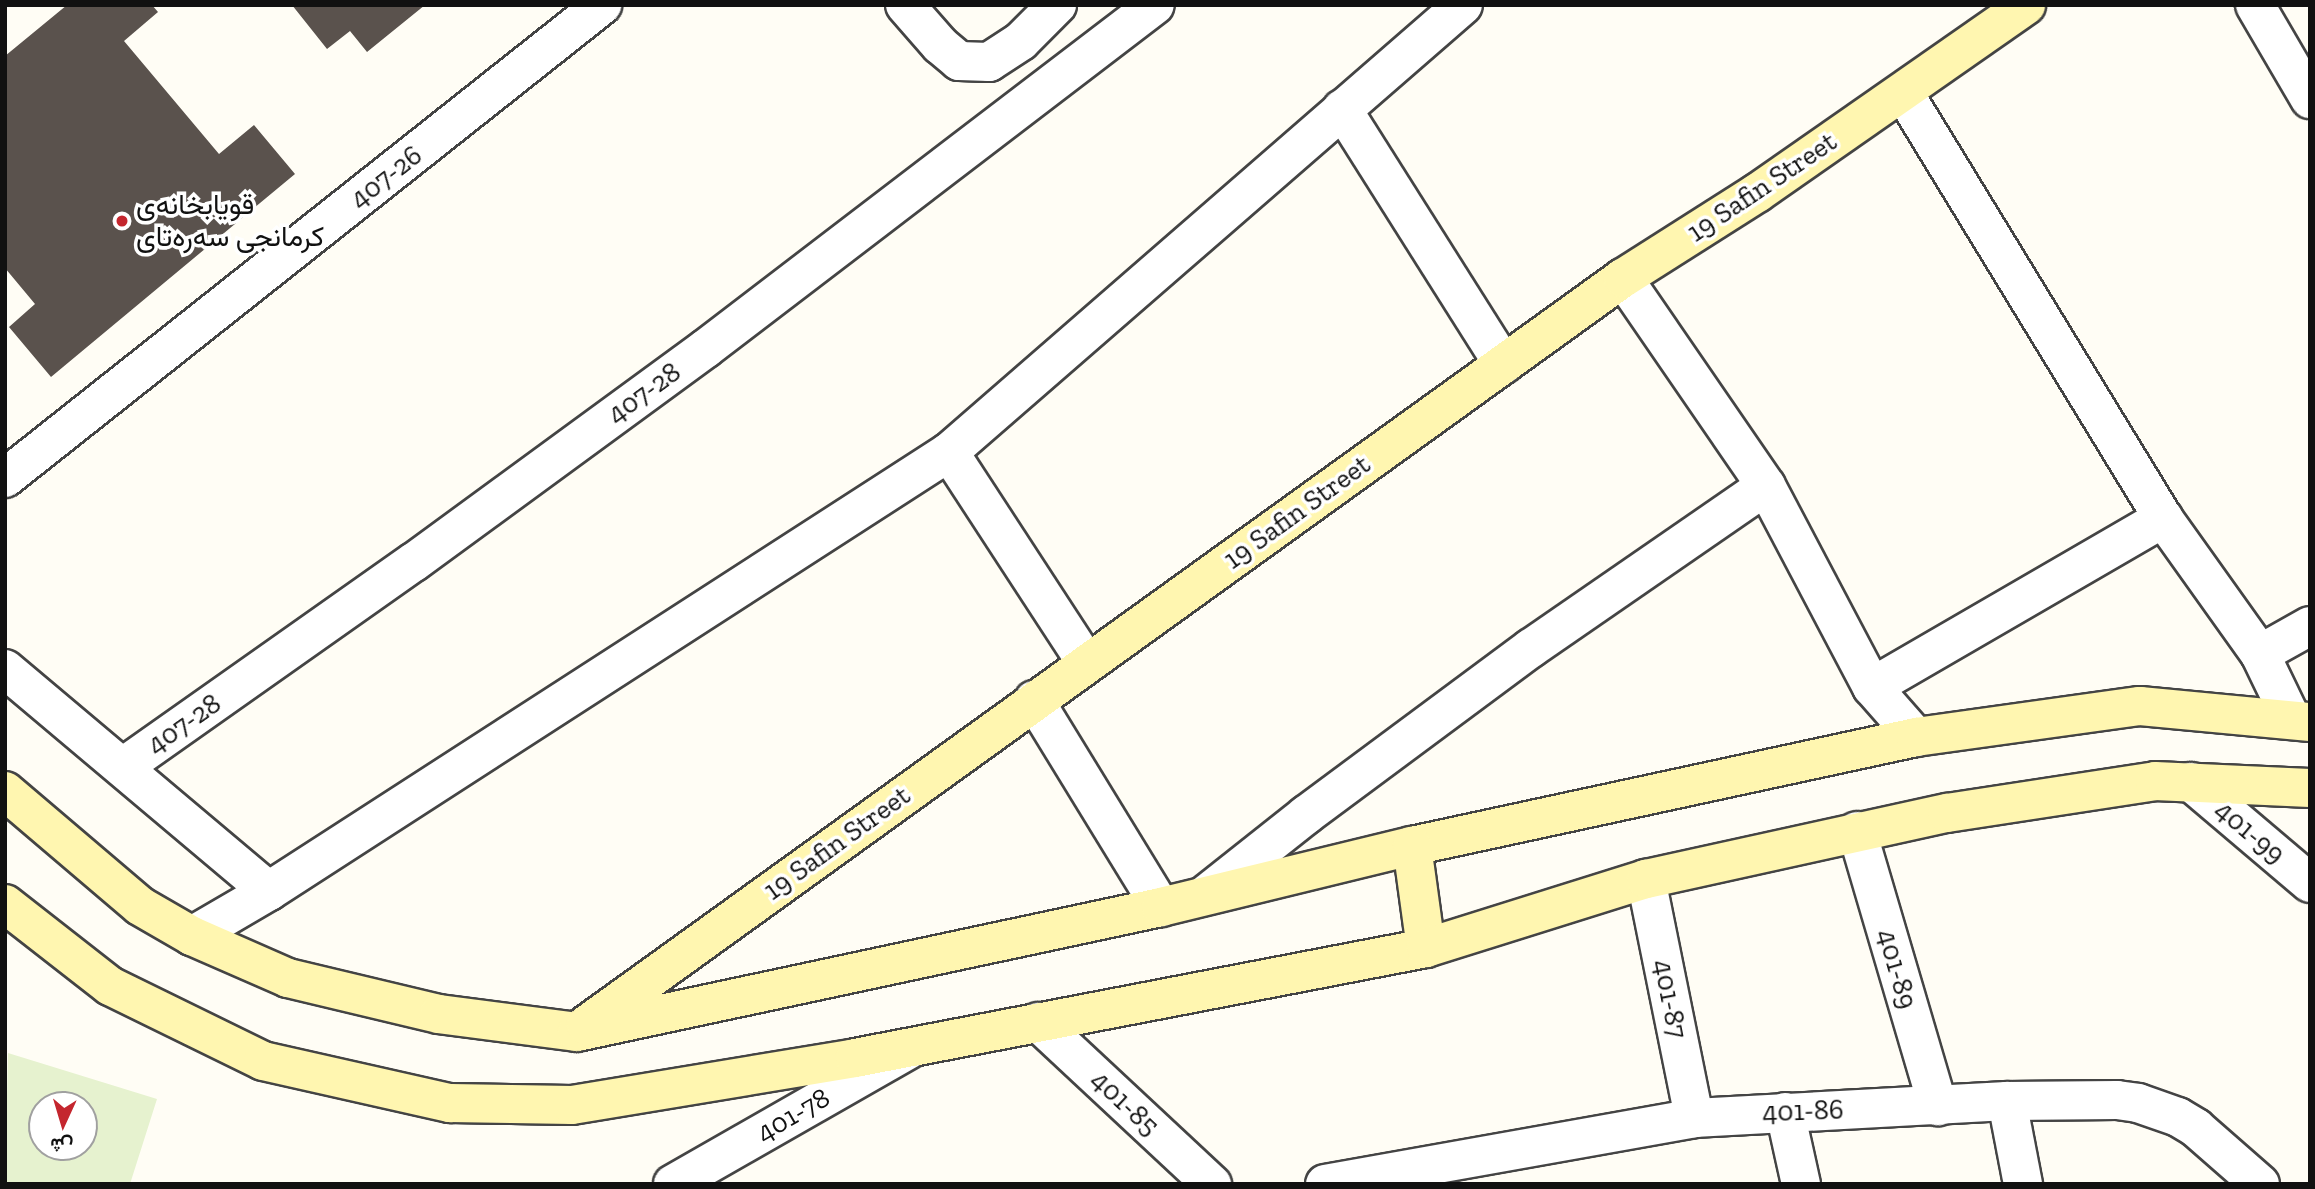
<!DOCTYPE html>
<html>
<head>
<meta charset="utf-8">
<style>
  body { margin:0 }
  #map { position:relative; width:2315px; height:1189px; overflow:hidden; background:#fffdf5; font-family:"Zilla Slab",Vazirmatn,serif }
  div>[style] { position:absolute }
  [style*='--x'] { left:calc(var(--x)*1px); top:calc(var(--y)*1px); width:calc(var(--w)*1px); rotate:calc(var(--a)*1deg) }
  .pitch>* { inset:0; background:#e6f2cf }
  .building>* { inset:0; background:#5a524d }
  .roads { filter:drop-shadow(2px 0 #444) drop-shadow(-2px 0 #444) drop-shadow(0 2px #444) drop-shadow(0 -2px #444) }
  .street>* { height:38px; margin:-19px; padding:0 19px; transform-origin:19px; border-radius:19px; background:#fff }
  .secondary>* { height:38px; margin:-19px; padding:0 19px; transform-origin:19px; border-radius:19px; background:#fff6b0 }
  .dots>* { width:19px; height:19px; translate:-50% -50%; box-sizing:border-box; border:4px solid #fff; border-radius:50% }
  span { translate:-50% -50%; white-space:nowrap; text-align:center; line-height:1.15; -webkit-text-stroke:7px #fff; paint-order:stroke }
  .street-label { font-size:28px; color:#111 }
  .poi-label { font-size:28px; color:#111 }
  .left { translate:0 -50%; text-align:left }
  .frame { position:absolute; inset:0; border:7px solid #111; pointer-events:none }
  .north { position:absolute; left:28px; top:1091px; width:70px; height:70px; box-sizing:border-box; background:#fff; border:2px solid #a0a0a0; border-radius:50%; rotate:184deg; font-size:19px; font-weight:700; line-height:28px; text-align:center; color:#111 }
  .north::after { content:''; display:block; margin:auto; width:24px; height:32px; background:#c4262e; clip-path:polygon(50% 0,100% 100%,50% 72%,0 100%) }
</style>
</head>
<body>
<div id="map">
  <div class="pitch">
    <div style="clip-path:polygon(evenodd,8px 1053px,157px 1099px,130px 1184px,5px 1184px,8px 1053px,42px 1105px,84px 1105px,84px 1147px,42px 1147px,42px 1105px)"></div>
  </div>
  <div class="building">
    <div style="clip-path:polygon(67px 5px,152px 5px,158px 12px,124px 41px,219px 154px,254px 125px,295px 174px,51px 377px,9px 327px,35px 304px,5px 268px,5px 56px)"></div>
    <div style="clip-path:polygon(292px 5px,425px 5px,367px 52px,350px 31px,327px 49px)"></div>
  </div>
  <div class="roads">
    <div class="street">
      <div style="--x:905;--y:5;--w:53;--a:48.8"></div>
      <div style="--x:940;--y:45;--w:25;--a:40"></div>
      <div style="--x:959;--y:61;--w:30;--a:2"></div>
      <div style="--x:989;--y:62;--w:38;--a:-33"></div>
      <div style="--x:1021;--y:41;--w:51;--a:-45"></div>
      <div style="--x:2255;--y:5;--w:109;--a:59.7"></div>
      <div style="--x:1903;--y:92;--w:499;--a:58.6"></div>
      <div style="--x:2163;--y:518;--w:167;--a:54.5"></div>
      <div style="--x:2260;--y:654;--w:71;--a:64.2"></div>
      <div style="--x:1342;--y:109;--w:302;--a:57.7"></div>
      <div style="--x:1623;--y:278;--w:252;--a:55.5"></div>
      <div style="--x:1766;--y:486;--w:227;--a:62.2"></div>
      <div style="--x:1872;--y:687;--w:67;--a:48.7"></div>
      <div style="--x:949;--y:452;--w:251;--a:56.9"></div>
      <div style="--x:5;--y:478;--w:762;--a:-38.39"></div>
      <div style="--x:2260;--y:654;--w:57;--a:-29.2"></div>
      <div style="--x:5;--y:669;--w:345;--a:40.1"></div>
      <div style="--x:1872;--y:687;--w:337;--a:-30.1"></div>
      <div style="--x:1034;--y:700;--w:243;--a:58.5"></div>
      <div style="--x:123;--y:767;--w:356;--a:-35.2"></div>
      <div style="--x:414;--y:562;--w:361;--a:-36.2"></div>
      <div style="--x:705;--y:349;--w:566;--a:-37.4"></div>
      <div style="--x:2191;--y:782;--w:156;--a:40.3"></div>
      <div style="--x:1857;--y:831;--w:287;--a:73.6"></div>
      <div style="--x:1646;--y:879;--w:244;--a:78.6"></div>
      <div style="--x:1205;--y:895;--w:129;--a:-38.4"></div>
      <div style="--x:1306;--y:815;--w:280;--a:-36.6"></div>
      <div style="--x:1531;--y:648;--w:285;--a:-34.6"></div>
      <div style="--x:192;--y:936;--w:89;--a:-30.3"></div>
      <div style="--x:269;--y:891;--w:809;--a:-32.85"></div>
      <div style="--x:949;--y:452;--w:681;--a:-41.01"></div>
      <div style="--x:1038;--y:1022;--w:238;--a:43"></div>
      <div style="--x:2007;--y:1101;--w:85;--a:79.1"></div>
      <div style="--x:1785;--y:1112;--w:74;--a:77.5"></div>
      <div style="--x:673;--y:1184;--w:271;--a:-29.7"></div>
      <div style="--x:1325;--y:1184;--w:375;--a:-10.1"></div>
      <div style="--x:1694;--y:1118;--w:313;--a:-3.1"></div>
      <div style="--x:2007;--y:1101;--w:110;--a:-0.5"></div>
      <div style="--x:2117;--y:1100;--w:21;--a:8"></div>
      <div style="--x:2138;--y:1103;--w:42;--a:19.3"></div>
      <div style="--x:2178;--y:1117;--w:21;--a:31"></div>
      <div style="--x:2196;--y:1128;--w:85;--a:41.2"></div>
    </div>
    <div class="secondary">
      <div style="--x:5;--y:791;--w:177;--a:40.4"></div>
      <div style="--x:140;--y:906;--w:60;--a:30"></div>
      <div style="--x:192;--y:936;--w:105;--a:23.6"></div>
      <div style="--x:288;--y:978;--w:155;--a:13.4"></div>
      <div style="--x:439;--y:1014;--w:139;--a:7.4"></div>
      <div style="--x:577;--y:1032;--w:597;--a:-12.08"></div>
      <div style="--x:1161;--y:907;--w:258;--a:-13.7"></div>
      <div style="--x:1412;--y:846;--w:516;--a:-12.2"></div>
      <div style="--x:1916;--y:737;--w:226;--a:-7.9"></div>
      <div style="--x:2140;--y:706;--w:171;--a:5.4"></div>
      <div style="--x:1412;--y:846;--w:103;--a:82.2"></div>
      <div style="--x:5;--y:904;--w:133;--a:38"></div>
      <div style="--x:110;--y:986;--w:170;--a:26.1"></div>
      <div style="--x:263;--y:1061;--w:192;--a:12.7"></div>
      <div style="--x:450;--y:1103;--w:122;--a:0.9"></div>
      <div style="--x:572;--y:1105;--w:287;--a:-9.4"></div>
      <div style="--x:855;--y:1058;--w:581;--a:-10.9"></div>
      <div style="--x:1426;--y:948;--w:231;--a:-17.4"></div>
      <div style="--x:1646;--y:879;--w:308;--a:-12.4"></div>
      <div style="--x:1947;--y:813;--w:210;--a:-8.7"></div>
      <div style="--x:2155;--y:781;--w:155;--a:2.6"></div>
      <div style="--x:586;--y:1025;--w:1278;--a:-35.77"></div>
      <div style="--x:1623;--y:278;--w:159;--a:-32.4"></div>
      <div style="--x:1757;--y:193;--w:328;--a:-34.9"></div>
    </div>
  </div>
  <div class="dots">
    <div style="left:122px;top:221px;background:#c4262e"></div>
  </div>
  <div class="street-label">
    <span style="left:386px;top:177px;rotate:-38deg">407-26</span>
    <span style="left:1762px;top:187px;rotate:-34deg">19 Safin Street</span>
    <span style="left:644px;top:393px;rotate:-36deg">407-28</span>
    <span style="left:1297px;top:512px;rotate:-36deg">19 Safin Street</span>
    <span style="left:184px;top:724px;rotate:-35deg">407-28</span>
    <span style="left:2250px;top:832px;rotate:40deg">401-99</span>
    <span style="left:837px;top:843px;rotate:-36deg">19 Safin Street</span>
    <span style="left:1897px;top:969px;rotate:74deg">401-89</span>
    <span style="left:1670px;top:999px;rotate:79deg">401-87</span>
    <span style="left:1125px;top:1103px;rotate:43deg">401-85</span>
    <span style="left:1803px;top:1111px;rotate:-2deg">401-86</span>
    <span style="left:793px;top:1115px;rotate:-30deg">401-78</span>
  </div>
  <div class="poi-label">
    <span class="left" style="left:136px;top:221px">قویابخانەی<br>کرمانجی سەرەتای</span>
  </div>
  <div class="frame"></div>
  <div class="north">ش</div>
</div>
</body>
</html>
